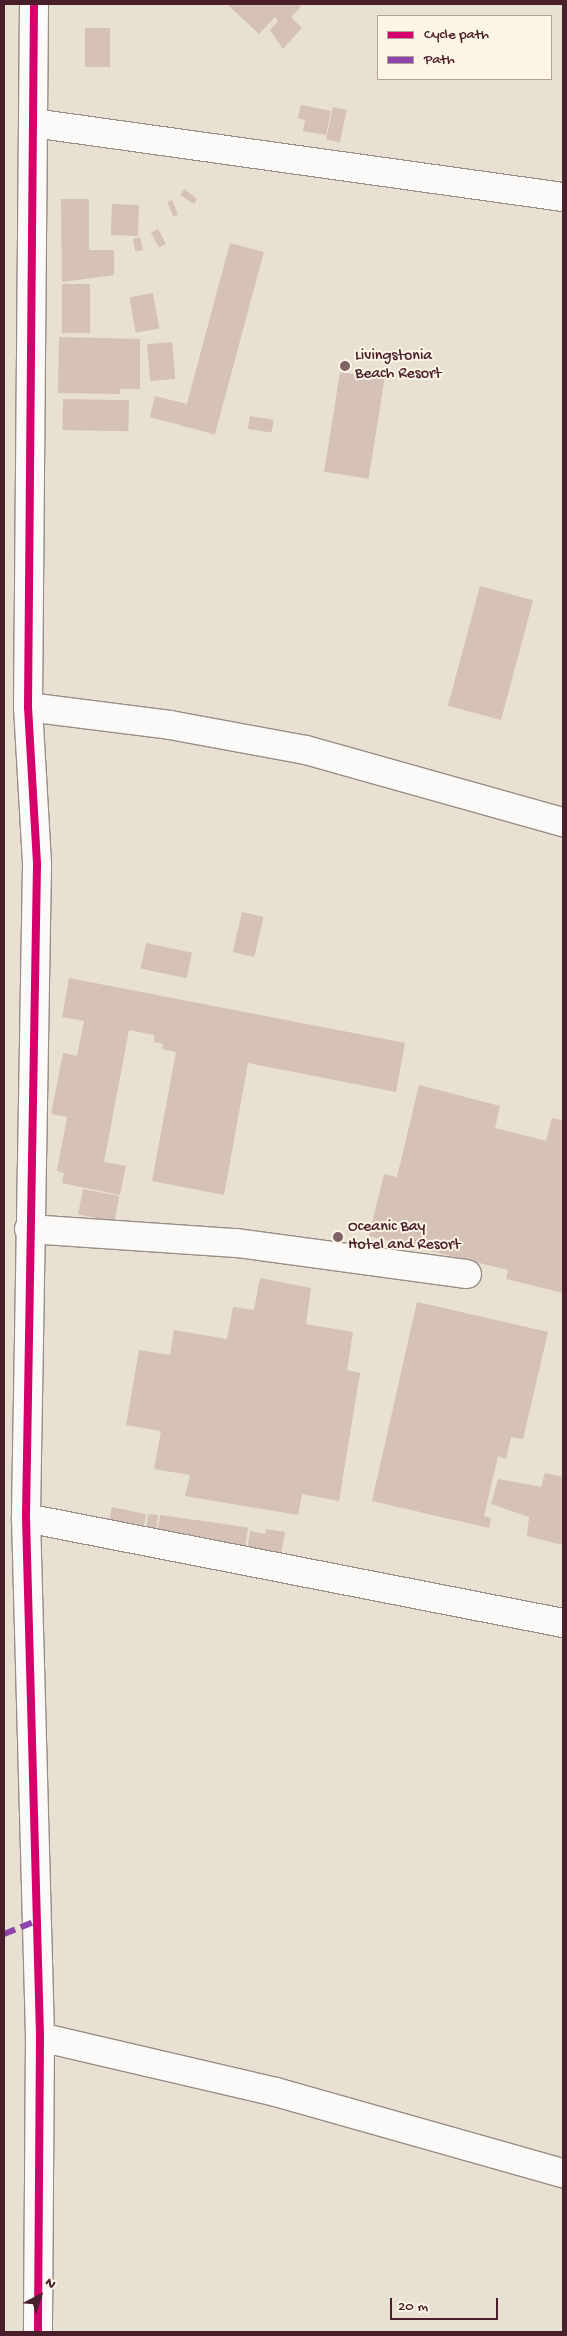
<!DOCTYPE html>
<html>
<head>
<meta charset="utf-8">
<style>
  body { margin:0 }
  #map { position:relative; width:567px; height:2336px; overflow:hidden; background:#e8e0d0; font-family:"Gochi Hand",sans-serif }
  div>[style] { position:absolute }
  [style*='--x'] { left:calc(var(--x)*1px); top:calc(var(--y)*1px); width:calc(var(--w)*1px); rotate:calc(var(--a)*1deg) }
  .building>* { inset:0; background:#d5c1b6; transform-origin:0 0 }
  .roads { filter:drop-shadow(1px 0 #988d87) drop-shadow(-1px 0 #988d87) drop-shadow(0 1px #988d87) drop-shadow(0 -1px #988d87) }
  .minor>* { height:28px; margin:-14px; padding:0 14px; transform-origin:14px; border-radius:14px; background:#fcfaf8 }
  .quiet>* { height:6px; margin-top:-3px; transform-origin:0; background:repeating-linear-gradient(90deg,#8e44ad 0 12px,transparent 0 18px) }
  .cycleway>* { height:8px; margin:-4px; padding:0 4px; transform-origin:4px; border-radius:4px; background:#d6006c }
  .dots>* { width:14px; height:14px; translate:-50% -50%; box-sizing:border-box; border:2px solid #fcf5e5; border-radius:50% }
  span { translate:-50% -50%; white-space:nowrap; text-align:center; line-height:1.15; -webkit-text-stroke:4px #fcf5e5; paint-order:stroke }
  .poi-label { font-size:16px; color:#4a1f2b }
  .left { translate:0 -50%; text-align:left }
  .frame { position:absolute; inset:0; border:5px solid #4a1f2b; pointer-events:none }
  .legend { position:absolute; left:377px; top:15px; width:175px; height:65px; box-sizing:border-box; background:#fcf5e5; border:1px solid #b59f9b; margin:0; padding:6px 9px; list-style:none; font-size:15px; color:#4a1f2b }
  .legend li { display:flex; align-items:center; gap:10px; height:25px }
  .legend b { width:25px; border:1px solid #b59f9b }
  .north { position:absolute; left:15px; top:2271px; width:50px; height:50px; -webkit-text-stroke:4px #fcf5e5; paint-order:stroke; rotate:40deg; font-size:14px; font-weight:700; line-height:20px; text-align:center; color:#4a1f2b }
  .north::after { content:''; display:block; margin:auto; width:18px; height:22px; background:#4a1f2b; clip-path:polygon(50% 0,100% 100%,50% 72%,0 100%) }
  .scale { position:absolute; left:390px; top:2298px; width:108px; height:22px; box-sizing:border-box; border:2px solid #4a1f2b; border-top:0; padding-left:6px; font-size:15px; line-height:18px; white-space:nowrap; color:#4a1f2b; -webkit-text-stroke:4px #fcf5e5; paint-order:stroke }
</style>
</head>
<body>
<div id="map">
  <div class="building">
    <div style="clip-path:polygon(227px 4px,298px 4px,301px 7px,291px 17px,302px 28px,283px 49px,270px 30px,278px 21px,275px 17px,259px 34px)"></div>
    <div style="left:85px;top:28px;width:25px;height:39px"></div>
    <div style="clip-path:polygon(301px 105px,331px 111px,326px 135px,303px 131px,305px 120px,298px 118px)"></div>
    <div style="left:333px;top:107px;width:14px;height:33px;rotate:12deg"></div>
    <div style="clip-path:polygon(184px 189px,197px 199px,194px 204px,180px 195px)"></div>
    <div style="clip-path:polygon(61px 199px,89px 199px,89px 250px,114px 250px,114px 275px,62px 282px)"></div>
    <div style="left:172px;top:200px;width:16px;height:5px;rotate:68deg"></div>
    <div style="left:112px;top:204px;width:27px;height:31px;rotate:2deg"></div>
    <div style="left:158px;top:229px;width:17px;height:8px;rotate:62deg"></div>
    <div style="clip-path:polygon(140px 237px,143px 250px,135px 251px,133px 239px)"></div>
    <div style="left:230px;top:243px;width:35px;height:189px;rotate:15deg"></div>
    <div style="left:62px;top:284px;width:28px;height:49px"></div>
    <div style="left:153px;top:293px;width:36px;height:24px;rotate:80deg"></div>
    <div style="clip-path:polygon(59px 337px,140px 339px,140px 389px,120px 389px,120px 394px,58px 393px)"></div>
    <div style="left:172px;top:342px;width:37px;height:25px;rotate:85deg"></div>
    <div style="left:340px;top:372px;width:45px;height:101px;rotate:9deg"></div>
    <div style="left:155px;top:396px;width:33px;height:22px;rotate:14deg"></div>
    <div style="left:63px;top:399px;width:66px;height:31px;rotate:1deg"></div>
    <div style="left:250px;top:416px;width:24px;height:13px;rotate:9deg"></div>
    <div style="left:480px;top:586px;width:55px;height:124px;rotate:15deg"></div>
    <div style="left:242px;top:912px;width:22px;height:41px;rotate:13deg"></div>
    <div style="left:146px;top:943px;width:47px;height:26px;rotate:12deg"></div>
    <div style="clip-path:polygon(69px 978px,405px 1043px,396px 1092px,248px 1063px,224px 1195px,152px 1181px,176px 1052px,162px 1049px,163px 1044px,154px 1042px,154px 1035px,129px 1030px,104px 1162px,126px 1166px,120px 1195px,62px 1183px,64px 1173px,57px 1171px,67px 1117px,51px 1114px,63px 1053px,77px 1056px,84px 1021px,62px 1017px)"></div>
    <div style="clip-path:polygon(419px 1085px,500px 1106px,495px 1128px,546px 1141px,552px 1118px,563px 1120px,563px 1293px,506px 1279px,508px 1270px,369px 1236px,384px 1174px,397px 1177px)"></div>
    <div style="left:83px;top:1189px;width:37px;height:26px;rotate:11deg"></div>
    <div style="clip-path:polygon(260px 1278px,311px 1288px,306px 1324px,353px 1332px,347px 1370px,360px 1373px,339px 1501px,302px 1494px,298px 1515px,185px 1496px,190px 1475px,154px 1469px,161px 1431px,126px 1425px,139px 1350px,170px 1355px,174px 1330px,227px 1339px,233px 1307px,254px 1310px)"></div>
    <div style="clip-path:polygon(417px 1302px,548px 1332px,523px 1439px,511px 1437px,506px 1459px,498px 1456px,484px 1516px,491px 1518px,489px 1528px,372px 1501px)"></div>
    <div style="clip-path:polygon(545px 1473px,563px 1477px,563px 1545px,527px 1536px,529px 1517px,491px 1504px,498px 1479px,541px 1487px)"></div>
    <div style="left:112px;top:1507px;width:35px;height:20px;rotate:12deg"></div>
    <div style="left:148px;top:1514px;width:10px;height:22px;rotate:6deg"></div>
    <div style="left:160px;top:1515px;width:89px;height:33px;rotate:8deg"></div>
    <div style="clip-path:polygon(266px 1529px,285px 1532px,279px 1566px,246px 1560px,250px 1531px,265px 1534px)"></div>
  </div>
  <div class="roads">
    <div class="minor">
      <div style="--x:34;--y:4;--w:703;--a:90.49"></div>
      <div style="--x:28;--y:707;--w:158;--a:86.7"></div>
      <div style="--x:37;--y:865;--w:653;--a:90.97"></div>
      <div style="--x:26;--y:1518;--w:519;--a:88.45"></div>
      <div style="--x:40;--y:2037;--w:295;--a:90.4"></div>
      <div style="--x:33;--y:123;--w:535;--a:7.95"></div>
      <div style="--x:28;--y:707;--w:143;--a:7.2"></div>
      <div style="--x:170;--y:725;--w:138;--a:10.4"></div>
      <div style="--x:306;--y:750;--w:267;--a:15.7"></div>
      <div style="--x:29;--y:1229;--w:208;--a:3.9"></div>
      <div style="--x:237;--y:1243;--w:232;--a:7.7"></div>
      <div style="--x:26;--y:1518;--w:547;--a:11.06"></div>
      <div style="--x:40;--y:2037;--w:242;--a:13.1"></div>
      <div style="--x:276;--y:2092;--w:298;--a:15.8"></div>
    </div>
  </div>
  <div class="quiet">
    <div style="--x:4;--y:1934;--w:35;--a:-22"></div>
  </div>
  <div class="cycleway">
    <div style="--x:34;--y:4;--w:703;--a:90.49"></div>
    <div style="--x:28;--y:707;--w:158;--a:86.7"></div>
    <div style="--x:37;--y:865;--w:653;--a:90.97"></div>
    <div style="--x:26;--y:1518;--w:519;--a:88.45"></div>
    <div style="--x:40;--y:2037;--w:295;--a:90.4"></div>
  </div>
  <div class="dots">
    <div style="left:345px;top:366px;background:#816365"></div>
    <div style="left:338px;top:1237px;background:#816365"></div>
  </div>
  <div class="poi-label">
    <span class="left" style="left:355px;top:366px">Livingstonia<br>Beach Resort</span>
    <span class="left" style="left:348px;top:1237px">Oceanic Bay<br>Hotel and Resort</span>
  </div>
  <div class="frame"></div>
  <ul class="legend">
  <li><b style="height:6px;background:#d6006c"></b>Cycle path</li>
  <li><b style="height:6px;background:#8e44ad"></b>Path</li>
  </ul>
  <div class="north">N</div>
  <div class="scale">20 m</div>
</div>
</body>
</html>
